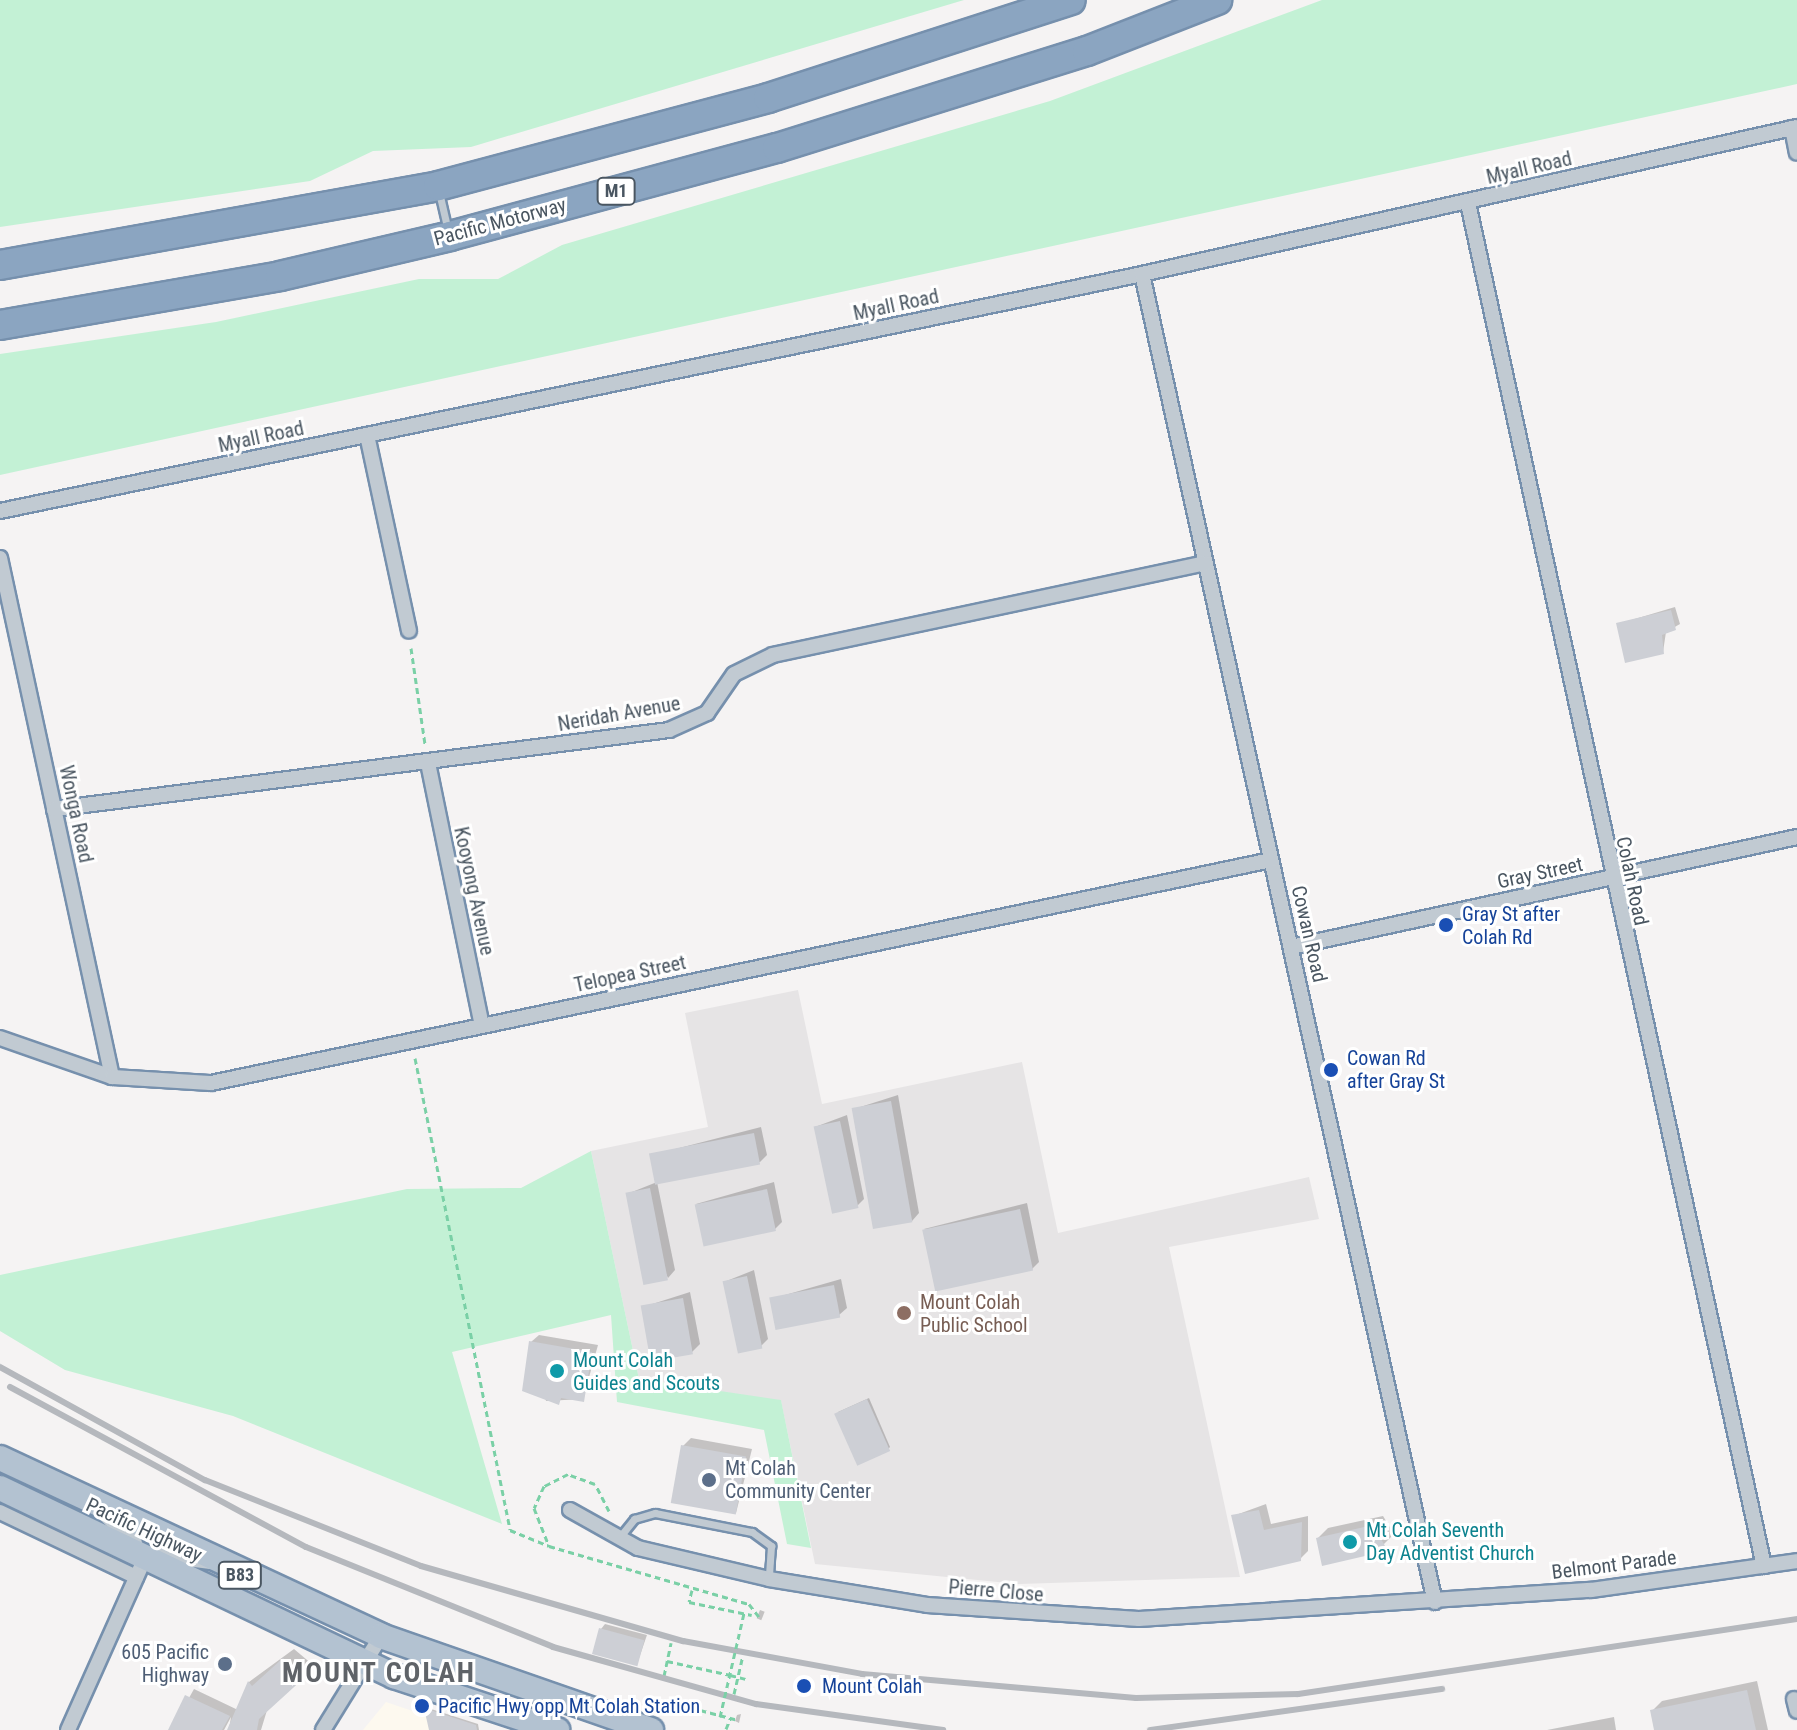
<!DOCTYPE html>
<html>
<head>
<meta charset="utf-8">
<style>
  body { margin:0 }
  #map { position:relative; width:1797px; height:1730px; overflow:hidden; background:#f5f3f3; font-family:"Roboto Condensed",sans-serif }
  div>[style] { position:absolute }
  [style*='--x'] { left:calc(var(--x)*1px); top:calc(var(--y)*1px); width:calc(var(--w)*1px); rotate:calc(var(--a)*1deg) }
  .commercial>* { inset:0; background:#fdf9ef }
  .education>* { inset:0; background:#e6e4e5 }
  .green>* { inset:0; background:#c3f1d5 }
  .shadow>* { inset:0; background:#0003; transform-origin:0 0 }
  .building>* { inset:0; background:#cdcfd5; transform-origin:0 0 }
  .path>* { height:3px; margin-top:-1.5px; transform-origin:0; background:repeating-linear-gradient(90deg,#7ad0a6 0 6px,transparent 0 10px) }
  .roads { filter:drop-shadow(2px 0 #7690ad) drop-shadow(-2px 0 #7690ad) drop-shadow(0 2px #7690ad) drop-shadow(0 -2px #7690ad) }
  .lane>* { height:7px; margin:-3.5px; padding:0 3.5px; transform-origin:3.5px; border-radius:3.5px; background:#c1cad2 }
  .street>* { height:14px; margin:-7px; padding:0 7px; transform-origin:7px; border-radius:7px; background:#c1cad2 }
  .primary>* { height:24px; margin:-12px; padding:0 12px; transform-origin:12px; border-radius:12px; background:#b3c2d1 }
  .highway>* { height:28px; margin:-14px; padding:0 14px; transform-origin:14px; border-radius:14px; background:#8ba5c1 }
  .rail>* { height:6px; margin:-3px; padding:0 3px; transform-origin:3px; border-radius:3px; background:#b5b8bd }
  .path-bridge>* { height:3px; margin-top:-1.5px; transform-origin:0; background:repeating-linear-gradient(90deg,#7ad0a6 0 6px,transparent 0 10px) }
  .dots>* { width:22px; height:22px; translate:-50% -50%; box-sizing:border-box; border:4px solid #fff; border-radius:50% }
  span { translate:-50% -50%; white-space:nowrap; text-align:center; line-height:1.15; -webkit-text-stroke:6px #fff; paint-order:stroke }
  .shield-label span { padding:2px 6px; background:#fff; border:2px solid; border-radius:6px; -webkit-text-stroke-width:0 }
  .shield-label { font-size:18px; color:#4a5661; font-weight:700 }
  .street-label { font-size:20px; color:#4a5661 }
  .transit-label { font-size:20px; color:#164399 }
  .left { translate:0 -50%; text-align:left }
  .education-label { font-size:20px; color:#785e54 }
  .culture-label { font-size:20px; color:#0d838f }
  .service-label { font-size:20px; color:#4e5e75 }
  .right { translate:-100% -50%; text-align:right }
  .district-label { font-size:28px; color:#5f6368; font-weight:700; letter-spacing:2px }
</style>
</head>
<body>
<div id="map">
  <div class="commercial">
    <div style="clip-path:polygon(386px 1702px,469px 1730px,363px 1730px)"></div>
  </div>
  <div class="education">
    <div style="clip-path:polygon(798px 990px,822px 1104px,1022px 1062px,1058px 1233px,1309px 1177px,1319px 1219px,1169px 1247px,1240px 1577px,1019px 1584px,815px 1564px,781px 1401px,639px 1379px,591px 1151px,708px 1127px,685px 1013px)"></div>
  </div>
  <div class="green">
    <div style="clip-path:polygon(0 0,964px 0,471px 147px,373px 151px,310px 181px,0 227px)"></div>
    <div style="clip-path:polygon(1322px 0,1797px 0,1797px 84px,0 475px,0 354px,216px 322px,419px 279px,498px 279px,562px 245px,1050px 101px)"></div>
    <div style="clip-path:polygon(591px 1151px,639px 1379px,781px 1400px,811px 1548px,787px 1544px,764px 1430px,617px 1402px,611px 1315px,452px 1352px,502px 1524px,233px 1416px,65px 1370px,0 1331px,0 1275px,407px 1189px,521px 1188px)"></div>
  </div>
  <div class="shadow">
    <div style="clip-path:polygon(1675px 607px,1680px 624px,1666px 632px,1663px 652px,1618px 624px)"></div>
    <div style="clip-path:polygon(898px 1095px,919px 1213px,912px 1221px,854px 1109px)"></div>
    <div style="clip-path:polygon(847px 1115px,864px 1199px,857px 1206px,815px 1127px)"></div>
    <div style="clip-path:polygon(761px 1127px,767px 1155px,760px 1162px,652px 1155px)"></div>
    <div style="clip-path:polygon(657px 1182px,675px 1270px,668px 1278px,627px 1194px)"></div>
    <div style="clip-path:polygon(774px 1182px,782px 1222px,775px 1229px,696px 1204px)"></div>
    <div style="clip-path:polygon(1027px 1203px,1039px 1262px,1032px 1269px,924px 1229px)"></div>
    <div style="clip-path:polygon(754px 1270px,768px 1339px,761px 1346px,724px 1282px)"></div>
    <div style="clip-path:polygon(841px 1279px,847px 1308px,839px 1315px,771px 1299px)"></div>
    <div style="clip-path:polygon(690px 1292px,700px 1344px,692px 1352px,643px 1307px)"></div>
    <div style="clip-path:polygon(539px 1335px,598px 1345px,583px 1399px,546px 1401px,531px 1342px)"></div>
    <div style="clip-path:polygon(869px 1398px,890px 1447px,888px 1449px,838px 1412px)"></div>
    <div style="clip-path:polygon(691px 1438px,752px 1449px,736px 1513px,683px 1446px)"></div>
    <div style="clip-path:polygon(1266px 1504px,1271px 1524px,1308px 1516px,1308px 1551px,1300px 1559px,1233px 1516px)"></div>
    <div style="clip-path:polygon(1383px 1516px,1394px 1534px,1384px 1544px,1318px 1538px,1328px 1528px)"></div>
    <div style="left:760px;top:1610px;width:5px;height:9px;rotate:22deg"></div>
    <div style="clip-path:polygon(605px 1624px,647px 1635px,637px 1664px,601px 1629px)"></div>
    <div style="clip-path:polygon(294px 1649px,313px 1665px,268px 1707px,261px 1730px,229px 1730px,231px 1717px,224px 1730px,171px 1730px,194px 1689px,238px 1710px,249px 1682px)"></div>
    <div style="clip-path:polygon(1757px 1681px,1768px 1730px,1656px 1730px,1652px 1711px,1662px 1701px)"></div>
    <div style="clip-path:polygon(428px 1708px,478px 1724px,479px 1730px,431px 1730px)"></div>
    <div style="clip-path:polygon(741px 1714px,739px 1723px,735px 1721px,737px 1715px)"></div>
    <div style="clip-path:polygon(1614px 1717px,1616px 1730px,1547px 1730px)"></div>
  </div>
  <div class="building">
    <div style="clip-path:polygon(1671px 610px,1676px 630px,1662px 635px,1664px 654px,1625px 663px,1616px 623px)"></div>
    <div style="left:891px;top:1101px;width:123px;height:40px;rotate:80deg"></div>
    <div style="left:840px;top:1121px;width:89px;height:27px;rotate:78deg"></div>
    <div style="left:754px;top:1133px;width:32px;height:107px;rotate:79deg"></div>
    <div style="left:650px;top:1188px;width:94px;height:25px;rotate:79deg"></div>
    <div style="left:767px;top:1189px;width:43px;height:74px;rotate:78deg"></div>
    <div style="left:1020px;top:1209px;width:63px;height:100px;rotate:78deg"></div>
    <div style="left:747px;top:1276px;width:74px;height:25px;rotate:78deg"></div>
    <div style="left:834px;top:1285px;width:33px;height:66px;rotate:79deg"></div>
    <div style="left:683px;top:1298px;width:57px;height:43px;rotate:80deg"></div>
    <div style="clip-path:polygon(529px 1341px,592px 1352px,584px 1402px,561px 1398px,559px 1405px,522px 1391px)"></div>
    <div style="left:867px;top:1399px;width:57px;height:36px;rotate:66deg"></div>
    <div style="left:681px;top:1445px;width:66px;height:59px;rotate:10deg"></div>
    <div style="clip-path:polygon(1259px 1510px,1264px 1530px,1302px 1522px,1301px 1561px,1245px 1574px,1231px 1515px)"></div>
    <div style="clip-path:polygon(1373px 1525px,1385px 1546px,1378px 1553px,1322px 1566px,1316px 1538px)"></div>
    <div style="left:599px;top:1628px;width:47px;height:27px;rotate:15deg"></div>
    <div style="clip-path:polygon(283px 1658px,305px 1677px,259px 1719px,257px 1730px,227px 1730px,248px 1681px,252px 1686px)"></div>
    <div style="clip-path:polygon(1747px 1690px,1756px 1730px,1654px 1730px,1650px 1710px)"></div>
    <div style="clip-path:polygon(185px 1695px,230px 1716px,222px 1730px,168px 1730px)"></div>
    <div style="clip-path:polygon(424px 1708px,476px 1725px,477px 1730px,429px 1730px)"></div>
  </div>
  <div class="path">
    <div style="--x:411;--y:648;--w:97;--a:81.7"></div>
    <div style="--x:415;--y:1058;--w:481;--a:78.6"></div>
    <div style="--x:510;--y:1530;--w:42;--a:22.3"></div>
    <div style="--x:609;--y:1511;--w:30;--a:-117"></div>
    <div style="--x:595;--y:1484;--w:29;--a:-160"></div>
    <div style="--x:568;--y:1474;--w:27;--a:153"></div>
    <div style="--x:544;--y:1486;--w:24;--a:114"></div>
    <div style="--x:534;--y:1508;--w:41;--a:68.5"></div>
    <div style="--x:549;--y:1546;--w:208;--a:16.2"></div>
    <div style="--x:749;--y:1604;--w:16;--a:52"></div>
    <div style="--x:692;--y:1590;--w:12;--a:104"></div>
    <div style="--x:689;--y:1602;--w:64;--a:11.7"></div>
    <div style="--x:667;--y:1661;--w:65;--a:12.5"></div>
    <div style="--x:664;--y:1676;--w:34;--a:-78"></div>
    <div style="--x:734;--y:1694;--w:37;--a:-77"></div>
    <div style="--x:678;--y:1714;--w:9;--a:-72"></div>
    <div style="--x:681;--y:1705;--w:59;--a:14.7"></div>
    <div style="--x:726;--y:1729;--w:11;--a:-68"></div>
  </div>
  <div class="roads">
    <div class="lane">
      <div style="--x:439;--y:192;--w:40;--a:77"></div>
      <div style="--x:618;--y:1539;--w:26;--a:-51"></div>
      <div style="--x:634;--y:1519;--w:22;--a:-16"></div>
      <div style="--x:655;--y:1513;--w:99;--a:11.1"></div>
      <div style="--x:752;--y:1532;--w:24;--a:36"></div>
      <div style="--x:771;--y:1546;--w:32;--a:94"></div>
    </div>
    <div class="street">
      <div style="--x:1792;--y:128;--w:25;--a:79"></div>
      <div style="--x:1468;--y:203;--w:1395;--a:77.75"></div>
      <div style="--x:1142;--y:274;--w:1360;--a:77.56"></div>
      <div style="--x:367;--y:435;--w:200;--a:77.9"></div>
      <div style="--x:0;--y:511;--w:1166;--a:-11.72"></div>
      <div style="--x:1142;--y:274;--w:671;--a:-12.65"></div>
      <div style="--x:0;--y:558;--w:531;--a:77.82"></div>
      <div style="--x:428;--y:763;--w:268;--a:78.4"></div>
      <div style="--x:54;--y:809;--w:620;--a:-7.32"></div>
      <div style="--x:669;--y:730;--w:42;--a:-24.1"></div>
      <div style="--x:707;--y:713;--w:47;--a:-55.3"></div>
      <div style="--x:734;--y:674;--w:43;--a:-26"></div>
      <div style="--x:773;--y:655;--w:442;--a:-12"></div>
      <div style="--x:1291;--y:947;--w:518;--a:-12.26"></div>
      <div style="--x:0;--y:1038;--w:119;--a:19.2"></div>
      <div style="--x:112;--y:1077;--w:99;--a:3.5"></div>
      <div style="--x:211;--y:1083;--w:1083;--a:-11.88"></div>
      <div style="--x:570;--y:1510;--w:78;--a:29.2"></div>
      <div style="--x:638;--y:1548;--w:135;--a:13.3"></div>
      <div style="--x:769;--y:1579;--w:160;--a:9.3"></div>
      <div style="--x:927;--y:1605;--w:212;--a:3.8"></div>
      <div style="--x:1139;--y:1619;--w:453;--a:-3.7"></div>
      <div style="--x:1591;--y:1590;--w:208;--a:-8"></div>
      <div style="--x:101;--y:1511;--w:47;--a:43.3"></div>
      <div style="--x:0;--y:1512;--w:151;--a:25.5"></div>
      <div style="--x:1794;--y:1699;--w:12;--a:76"></div>
      <div style="--x:68;--y:1730;--w:186;--a:-65.9"></div>
      <div style="--x:144;--y:1560;--w:12;--a:-24"></div>
      <div style="--x:155;--y:1555;--w:55;--a:7.3"></div>
      <div style="--x:323;--y:1730;--w:110;--a:-58.3"></div>
    </div>
    <div class="primary">
      <div style="--x:0;--y:1458;--w:421;--a:25"></div>
      <div style="--x:381;--y:1636;--w:286;--a:19.2"></div>
      <div style="--x:0;--y:1488;--w:437;--a:25.5"></div>
      <div style="--x:394;--y:1676;--w:172;--a:18.3"></div>
    </div>
    <div class="highway">
      <div style="--x:0;--y:265;--w:445;--a:-10.2"></div>
      <div style="--x:438;--y:186;--w:342;--a:-14.9"></div>
      <div style="--x:768;--y:98;--w:318;--a:-17.9"></div>
      <div style="--x:0;--y:325;--w:284;--a:-9.9"></div>
      <div style="--x:280;--y:276;--w:175;--a:-13.2"></div>
      <div style="--x:450;--y:236;--w:339;--a:-15.1"></div>
      <div style="--x:777;--y:148;--w:325;--a:-17.4"></div>
      <div style="--x:1087;--y:51;--w:140;--a:-21.4"></div>
    </div>
  </div>
  <div class="rail">
    <div style="--x:0;--y:1367;--w:234;--a:28.9"></div>
    <div style="--x:205;--y:1480;--w:232;--a:21.7"></div>
    <div style="--x:421;--y:1566;--w:273;--a:16"></div>
    <div style="--x:683;--y:1641;--w:182;--a:10.4"></div>
    <div style="--x:862;--y:1674;--w:275;--a:5"></div>
    <div style="--x:1136;--y:1698;--w:162;--a:-1.4"></div>
    <div style="--x:1298;--y:1694;--w:505;--a:-8.55"></div>
    <div style="--x:10;--y:1387;--w:336;--a:28.4"></div>
    <div style="--x:306;--y:1547;--w:266;--a:22"></div>
    <div style="--x:553;--y:1647;--w:211;--a:15.7"></div>
    <div style="--x:756;--y:1704;--w:189;--a:7.9"></div>
    <div style="--x:1150;--y:1730;--w:295;--a:-8"></div>
  </div>
  <div class="path-bridge">
    <div style="--x:730;--y:1675;--w:16;--a:14"></div>
    <div style="--x:720;--y:1717;--w:107;--a:-77"></div>
  </div>
  <div class="dots">
    <div style="left:1446px;top:925px;background:#1a4fb4"></div>
    <div style="left:1331px;top:1070px;background:#1a4fb4"></div>
    <div style="left:904px;top:1313px;background:#8d6e63"></div>
    <div style="left:557px;top:1371px;background:#0f9aa8"></div>
    <div style="left:709px;top:1480px;background:#5c6f8a"></div>
    <div style="left:1350px;top:1542px;background:#0f9aa8"></div>
    <div style="left:225px;top:1664px;background:#5c6f8a"></div>
    <div style="left:804px;top:1686px;background:#1a4fb4"></div>
    <div style="left:422px;top:1706px;background:#1a4fb4"></div>
  </div>
  <div class="shield-label">
    <span style="left:616px;top:191px">M1</span>
    <span style="left:240px;top:1575px">B83</span>
  </div>
  <div class="street-label">
    <span style="left:1529px;top:168px;rotate:-13deg">Myall Road</span>
    <span style="left:500px;top:222px;rotate:-15deg">Pacific Motorway</span>
    <span style="left:896px;top:305px;rotate:-12deg">Myall Road</span>
    <span style="left:261px;top:437px;rotate:-12deg">Myall Road</span>
    <span style="left:619px;top:714px;rotate:-10deg">Neridah Avenue</span>
    <span style="left:76px;top:814px;rotate:78deg">Wonga Road</span>
    <span style="left:1540px;top:873px;rotate:-12deg">Gray Street</span>
    <span style="left:1632px;top:881px;rotate:78deg">Colah Road</span>
    <span style="left:474px;top:891px;rotate:78deg">Kooyong Avenue</span>
    <span style="left:1309px;top:934px;rotate:77deg">Cowan Road</span>
    <span style="left:630px;top:974px;rotate:-12deg">Telopea Street</span>
    <span style="left:144px;top:1530px;rotate:25deg">Pacific Highway</span>
    <span style="left:1614px;top:1565px;rotate:-7deg">Belmont Parade</span>
    <span style="left:996px;top:1591px;rotate:5deg">Pierre Close</span>
  </div>
  <div class="transit-label">
    <span class="left" style="left:1462px;top:926px">Gray St after<br>Colah Rd</span>
    <span class="left" style="left:1347px;top:1070px">Cowan Rd<br>after Gray St</span>
    <span class="left" style="left:822px;top:1686px">Mount Colah</span>
    <span class="left" style="left:438px;top:1706px">Pacific Hwy opp Mt Colah Station</span>
  </div>
  <div class="education-label">
    <span class="left" style="left:920px;top:1314px">Mount Colah<br>Public School</span>
  </div>
  <div class="culture-label">
    <span class="left" style="left:573px;top:1372px">Mount Colah<br>Guides and Scouts</span>
    <span class="left" style="left:1366px;top:1542px">Mt Colah Seventh<br>Day Adventist Church</span>
  </div>
  <div class="service-label">
    <span class="left" style="left:725px;top:1480px">Mt Colah<br>Community Center</span>
    <span class="right" style="left:209px;top:1664px">605 Pacific<br>Highway</span>
  </div>
  <div class="district-label">
    <span style="left:379px;top:1673px">MOUNT COLAH</span>
  </div>
</div>
</body>
</html>
